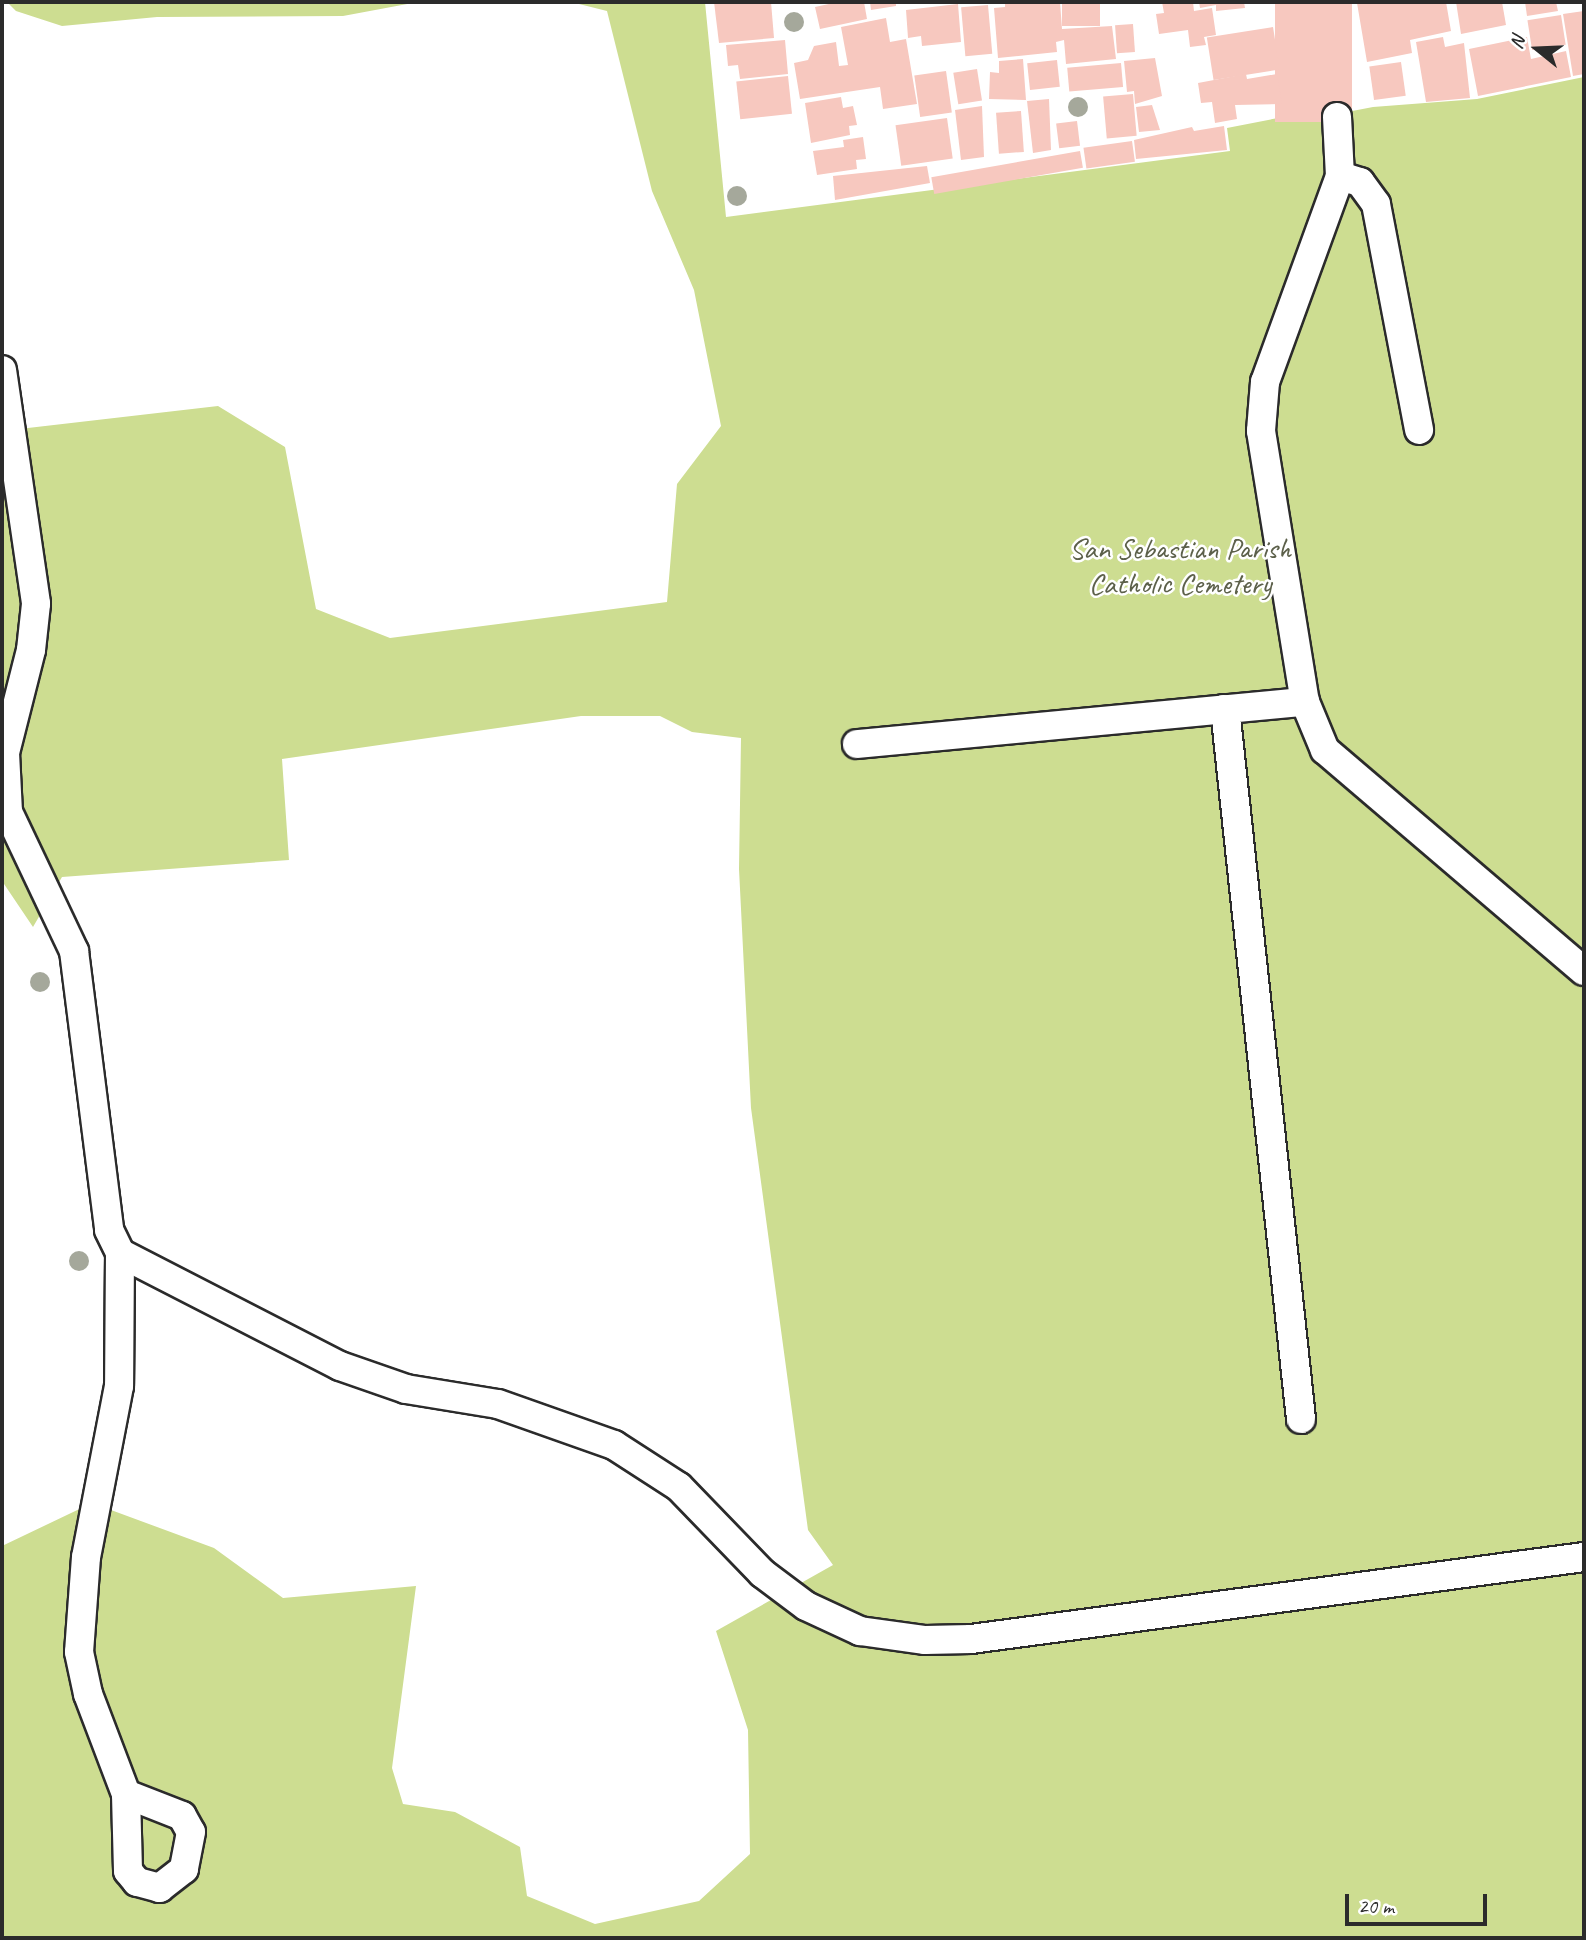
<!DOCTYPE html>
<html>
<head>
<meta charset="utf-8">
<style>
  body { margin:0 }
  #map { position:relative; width:1586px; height:1940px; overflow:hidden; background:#fff; font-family:Caveat,sans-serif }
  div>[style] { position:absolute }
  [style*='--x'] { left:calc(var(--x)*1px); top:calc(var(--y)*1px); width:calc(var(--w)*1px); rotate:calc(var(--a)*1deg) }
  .green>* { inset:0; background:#cddd91 }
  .building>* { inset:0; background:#f7c8bf; transform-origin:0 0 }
  .roads { filter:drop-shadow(2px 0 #2b2b2b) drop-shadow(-2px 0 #2b2b2b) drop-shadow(0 2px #2b2b2b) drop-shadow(0 -2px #2b2b2b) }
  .lane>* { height:28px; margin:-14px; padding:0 14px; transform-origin:14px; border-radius:14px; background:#fff }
  .trees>* { width:20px; height:20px; margin:-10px; border-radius:50%; background:#a5a89b }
  span { translate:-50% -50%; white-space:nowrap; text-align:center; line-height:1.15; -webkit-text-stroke:5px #fff; paint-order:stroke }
  .park-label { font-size:30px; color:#5c604a }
  .frame { position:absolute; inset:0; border:4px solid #2b2b2b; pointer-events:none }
  .north { position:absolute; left:1502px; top:14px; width:70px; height:70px; -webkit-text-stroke:5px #fff; paint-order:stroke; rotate:288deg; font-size:19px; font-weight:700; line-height:28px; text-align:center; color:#2b2b2b }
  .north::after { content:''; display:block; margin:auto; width:24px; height:32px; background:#2b2b2b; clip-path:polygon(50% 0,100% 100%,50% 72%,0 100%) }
  .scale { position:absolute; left:1345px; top:1894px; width:142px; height:32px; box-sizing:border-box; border:4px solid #2b2b2b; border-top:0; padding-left:9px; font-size:21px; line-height:24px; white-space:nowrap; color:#2b2b2b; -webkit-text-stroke:5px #fff; paint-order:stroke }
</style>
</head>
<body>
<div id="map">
  <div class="green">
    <div style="clip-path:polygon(7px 2px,418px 2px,343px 16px,157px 17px,62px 26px,16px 11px)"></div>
    <div style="clip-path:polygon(571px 2px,705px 2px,726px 217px,1230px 151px,1227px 128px,1293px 115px,1295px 122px,1373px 107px,1477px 99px,1584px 77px,1584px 1938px,2px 1938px,2px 1546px,92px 1503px,214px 1548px,283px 1598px,416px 1586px,392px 1768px,403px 1804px,455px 1812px,520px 1847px,527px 1896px,595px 1924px,699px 1901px,750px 1854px,748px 1730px,716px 1631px,833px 1565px,808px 1530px,751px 1108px,739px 869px,741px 738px,692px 732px,660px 716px,581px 716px,282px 759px,289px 860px,62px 877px,33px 927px,2px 881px,2px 431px,218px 406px,285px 447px,316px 609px,390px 638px,667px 602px,677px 484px,721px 426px,694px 290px,652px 191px,607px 11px)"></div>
  </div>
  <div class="building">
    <div style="clip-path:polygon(714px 2px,771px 2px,774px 38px,719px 43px)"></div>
    <div style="clip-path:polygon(838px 2px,864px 2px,867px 19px,820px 29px,815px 7px)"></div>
    <div style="clip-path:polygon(870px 2px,896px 2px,896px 6px,871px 10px)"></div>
    <div style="clip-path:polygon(1005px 2px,1060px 2px,1062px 29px,1112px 26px,1116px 59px,1066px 64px,1064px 40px,1056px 42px,1057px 52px,998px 58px,994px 8px,1005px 7px)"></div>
    <div style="left:1062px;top:2px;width:38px;height:24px"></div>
    <div style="clip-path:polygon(1162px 2px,1193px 2px,1194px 11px,1212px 8px,1216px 35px,1204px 37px,1206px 45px,1190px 47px,1188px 30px,1159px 34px,1156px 14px,1164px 13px)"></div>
    <div style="clip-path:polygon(1199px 2px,1244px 2px,1245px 8px,1216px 11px,1216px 5px,1200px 8px)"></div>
    <div style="left:1275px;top:2px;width:77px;height:120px"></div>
    <div style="clip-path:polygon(1446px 2px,1451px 31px,1410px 40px,1412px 53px,1367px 62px,1357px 3px)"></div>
    <div style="clip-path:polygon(1456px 2px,1502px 2px,1506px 25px,1461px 34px)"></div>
    <div style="clip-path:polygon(1525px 2px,1556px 2px,1558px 11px,1527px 16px)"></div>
    <div style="clip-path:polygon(958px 4px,961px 42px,922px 46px,921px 36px,908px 38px,906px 10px)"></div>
    <div style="left:988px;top:5px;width:49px;height:27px;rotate:85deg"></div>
    <div style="clip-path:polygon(1584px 11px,1584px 74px,1573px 76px,1563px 14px)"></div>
    <div style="left:1561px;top:15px;width:30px;height:34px;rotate:81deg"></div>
    <div style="clip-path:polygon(886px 18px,890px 42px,906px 39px,917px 104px,883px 109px,880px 87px,800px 99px,794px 63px,808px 60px,814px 46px,836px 42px,839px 66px,848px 65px,841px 27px)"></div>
    <div style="left:1133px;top:24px;width:28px;height:18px;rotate:86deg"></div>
    <div style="left:1273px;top:27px;width:43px;height:67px;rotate:81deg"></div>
    <div style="clip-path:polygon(1443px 37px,1445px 47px,1464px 43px,1470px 98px,1426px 102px,1416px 42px)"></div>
    <div style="clip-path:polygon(1527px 37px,1531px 59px,1566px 51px,1571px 77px,1478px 96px,1469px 49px)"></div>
    <div style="clip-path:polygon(785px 40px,788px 74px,740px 79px,738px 65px,728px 66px,726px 45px)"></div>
    <div style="clip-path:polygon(1155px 58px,1162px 96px,1135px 104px,1134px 91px,1127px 92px,1124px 61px)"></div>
    <div style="clip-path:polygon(1023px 59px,1026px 100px,989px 99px,990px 72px,999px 73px,999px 61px)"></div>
    <div style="left:1057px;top:60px;width:27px;height:30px;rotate:84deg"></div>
    <div style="left:1401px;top:62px;width:34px;height:32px;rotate:82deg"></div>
    <div style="left:1121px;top:63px;width:24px;height:54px;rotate:85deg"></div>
    <div style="left:977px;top:69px;width:32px;height:24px;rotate:81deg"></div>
    <div style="left:946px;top:71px;width:42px;height:32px;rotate:82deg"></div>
    <div style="clip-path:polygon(1246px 74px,1247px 79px,1277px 74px,1282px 104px,1235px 105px,1237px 119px,1215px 123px,1212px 102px,1201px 103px,1198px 83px)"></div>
    <div style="left:788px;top:76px;width:38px;height:52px;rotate:84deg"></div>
    <div style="left:1133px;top:94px;width:42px;height:30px;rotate:85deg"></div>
    <div style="clip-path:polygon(841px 97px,843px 108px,853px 106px,857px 125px,849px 126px,850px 135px,811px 143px,805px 103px)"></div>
    <div style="clip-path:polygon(1049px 99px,1051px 150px,1033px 153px,1027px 101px)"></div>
    <div style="clip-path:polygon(1152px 105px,1160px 130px,1139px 132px,1136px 107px)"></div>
    <div style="clip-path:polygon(982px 106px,984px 157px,961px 160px,955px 110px)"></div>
    <div style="left:1021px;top:111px;width:41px;height:25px;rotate:86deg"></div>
    <div style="left:947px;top:118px;width:41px;height:52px;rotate:82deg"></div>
    <div style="left:1077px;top:121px;width:25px;height:21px;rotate:83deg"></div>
    <div style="clip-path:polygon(1224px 126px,1227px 150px,1136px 159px,1134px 140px,1192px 127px,1194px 131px)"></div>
    <div style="clip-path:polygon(863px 137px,866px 159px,856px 160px,857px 169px,817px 175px,813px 151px,844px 147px,843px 140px)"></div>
    <div style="left:1132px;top:141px;width:21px;height:49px;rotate:82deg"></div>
    <div style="left:1080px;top:151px;width:17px;height:151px;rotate:80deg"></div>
    <div style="clip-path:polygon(927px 166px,930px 183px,835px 200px,833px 176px)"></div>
  </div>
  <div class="roads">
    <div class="lane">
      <div style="--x:1337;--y:117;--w:59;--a:87.1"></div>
      <div style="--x:1340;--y:176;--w:219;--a:110"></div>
      <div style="--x:1265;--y:382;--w:49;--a:94.7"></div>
      <div style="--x:1261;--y:431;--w:275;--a:80.8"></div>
      <div style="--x:1305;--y:702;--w:52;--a:67.4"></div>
      <div style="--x:1325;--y:750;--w:340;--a:40.5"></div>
      <div style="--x:1340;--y:176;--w:21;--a:17"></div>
      <div style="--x:1360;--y:182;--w:27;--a:54"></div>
      <div style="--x:1376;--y:204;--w:230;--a:79.2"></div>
      <div style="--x:2;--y:370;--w:236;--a:81.7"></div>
      <div style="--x:36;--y:604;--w:46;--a:96.2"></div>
      <div style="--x:31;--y:650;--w:106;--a:104.2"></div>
      <div style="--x:5;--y:753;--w:59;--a:87.1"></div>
      <div style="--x:8;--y:812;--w:154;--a:64.6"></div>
      <div style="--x:74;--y:951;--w:281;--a:82.8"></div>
      <div style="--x:109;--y:1230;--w:25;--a:64"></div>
      <div style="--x:120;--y:1253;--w:247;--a:27.2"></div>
      <div style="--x:340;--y:1366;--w:70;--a:19.2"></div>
      <div style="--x:406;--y:1389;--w:93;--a:9.3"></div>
      <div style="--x:498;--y:1404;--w:123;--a:19.5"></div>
      <div style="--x:614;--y:1445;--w:77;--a:32.9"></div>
      <div style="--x:679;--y:1487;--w:120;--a:46"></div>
      <div style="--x:762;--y:1573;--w:55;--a:36.9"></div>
      <div style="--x:806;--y:1606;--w:60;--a:24.8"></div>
      <div style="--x:860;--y:1631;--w:66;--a:7.9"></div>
      <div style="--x:925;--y:1640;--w:46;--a:-1.2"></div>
      <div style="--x:971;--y:1639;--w:618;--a:-7.62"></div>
      <div style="--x:1225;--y:709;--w:714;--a:83.89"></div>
      <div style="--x:857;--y:744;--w:450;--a:-5.4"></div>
      <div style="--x:120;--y:1253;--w:133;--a:90.4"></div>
      <div style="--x:119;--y:1386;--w:174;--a:100.9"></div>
      <div style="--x:86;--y:1557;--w:95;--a:94.2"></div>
      <div style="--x:79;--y:1652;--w:43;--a:77.9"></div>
      <div style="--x:88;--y:1694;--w:107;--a:69.2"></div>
      <div style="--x:126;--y:1794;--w:60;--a:21.4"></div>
      <div style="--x:182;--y:1816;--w:18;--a:61"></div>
      <div style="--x:191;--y:1832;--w:38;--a:101"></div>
      <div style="--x:184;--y:1869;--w:31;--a:142"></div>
      <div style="--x:160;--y:1888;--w:24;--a:-165"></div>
      <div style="--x:137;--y:1882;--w:14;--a:-129"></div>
      <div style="--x:128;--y:1871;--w:77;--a:-91.5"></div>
    </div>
  </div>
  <div class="trees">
    <div style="left:794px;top:22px"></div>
    <div style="left:1078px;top:107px"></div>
    <div style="left:737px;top:196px"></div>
    <div style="left:40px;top:982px"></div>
    <div style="left:79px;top:1261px"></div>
  </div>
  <div class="park-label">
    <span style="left:1180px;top:565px">San Sebastian Parish<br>Catholic Cemetery</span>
  </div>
  <div class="frame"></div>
  <div class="north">N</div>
  <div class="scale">20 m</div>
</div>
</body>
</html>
